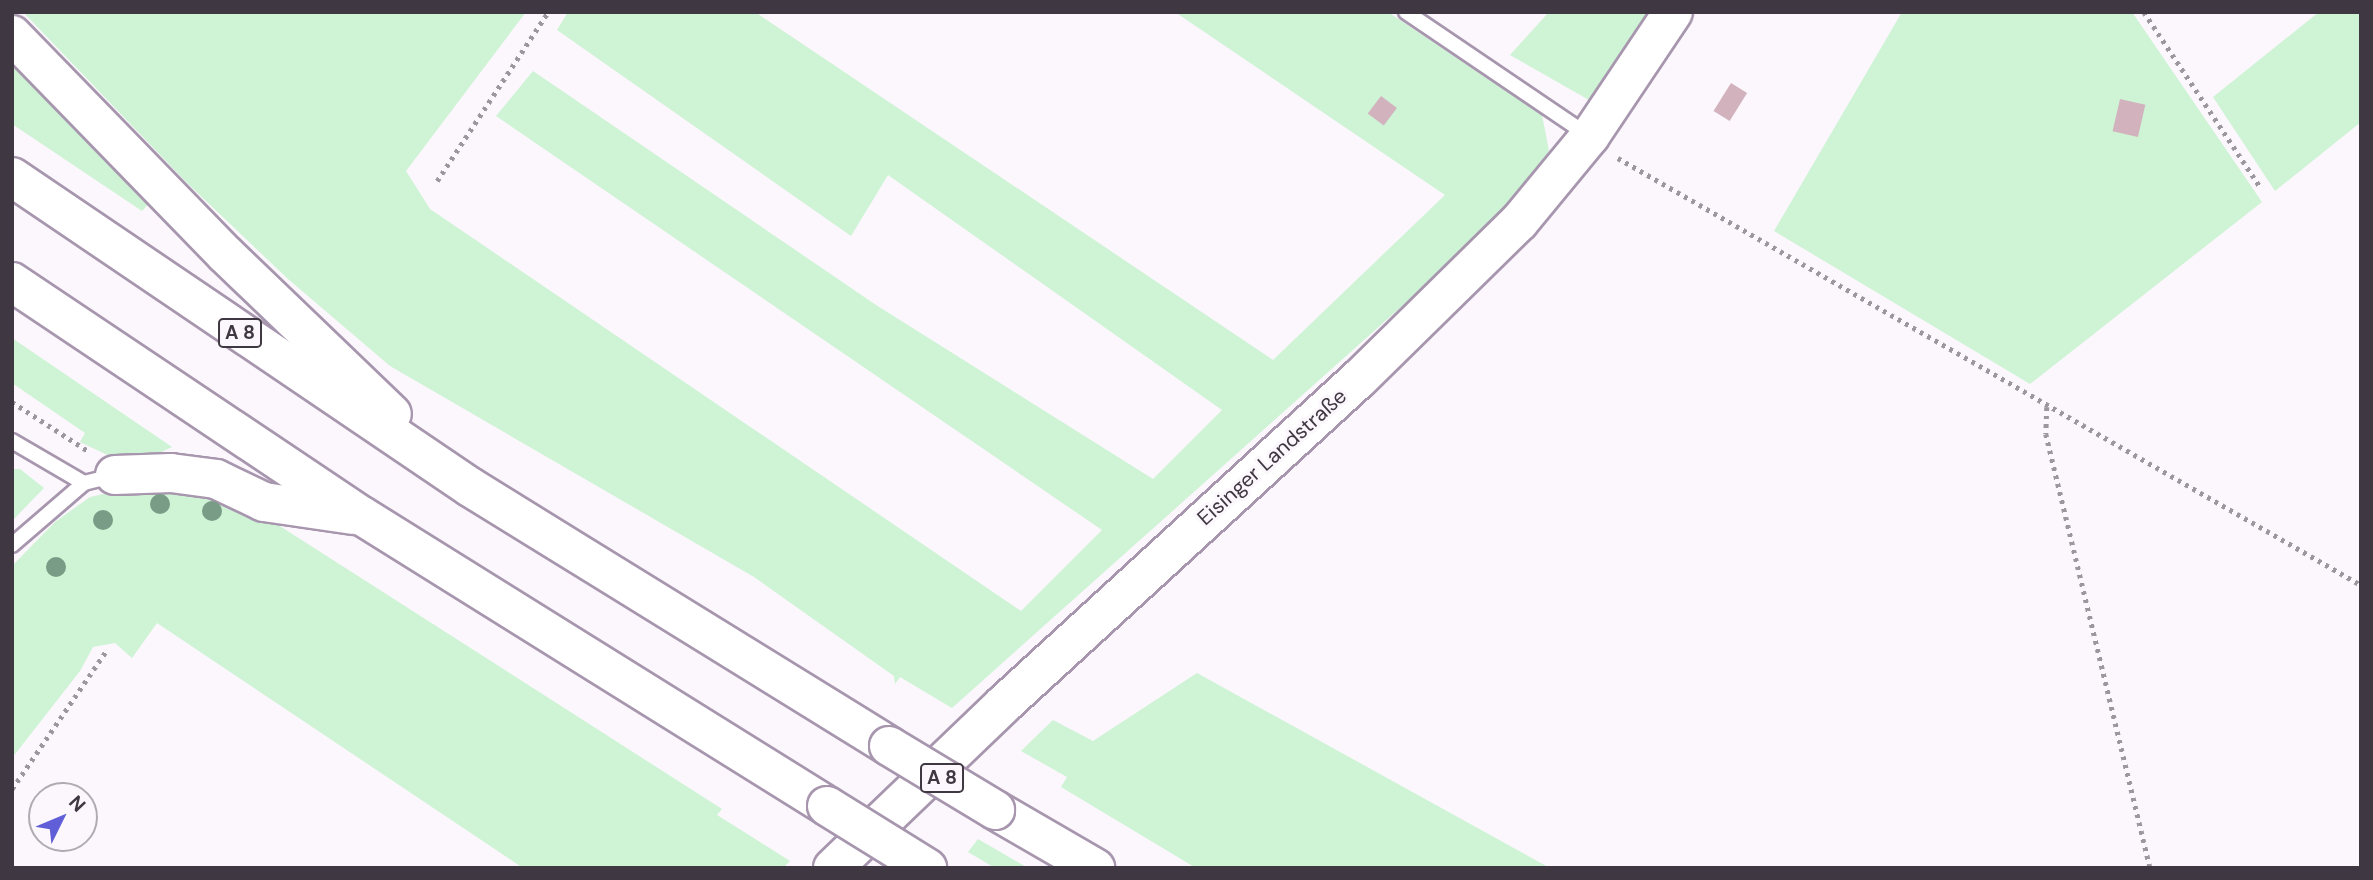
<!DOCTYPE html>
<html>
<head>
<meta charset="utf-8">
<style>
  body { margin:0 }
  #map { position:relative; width:2373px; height:880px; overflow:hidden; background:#fbf7fc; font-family:"DM Sans",sans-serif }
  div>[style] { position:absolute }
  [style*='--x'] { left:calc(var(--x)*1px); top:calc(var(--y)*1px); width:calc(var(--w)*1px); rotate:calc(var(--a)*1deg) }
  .green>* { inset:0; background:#cef3d5 }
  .building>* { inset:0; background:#d2b2bd; transform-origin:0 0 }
  .path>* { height:4.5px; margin-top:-2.25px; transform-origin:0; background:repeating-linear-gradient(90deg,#9c969e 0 3.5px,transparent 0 8.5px) }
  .roads { filter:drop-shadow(2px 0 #a796ae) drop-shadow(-2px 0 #a796ae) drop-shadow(0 2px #a796ae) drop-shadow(0 -2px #a796ae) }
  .service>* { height:14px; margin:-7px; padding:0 7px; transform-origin:7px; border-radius:7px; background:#fff }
  .secondary>* { height:38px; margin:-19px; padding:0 19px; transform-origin:19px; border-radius:19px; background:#fff }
  .motorway>* { height:38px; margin:-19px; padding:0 19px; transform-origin:19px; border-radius:19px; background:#fff }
  .bridges { filter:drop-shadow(2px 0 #a796ae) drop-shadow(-2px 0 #a796ae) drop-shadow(0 2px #a796ae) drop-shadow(0 -2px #a796ae) }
  .motorway-bridge>* { height:38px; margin:-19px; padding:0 19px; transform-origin:19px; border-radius:19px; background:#fff }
  .trees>* { width:20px; height:20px; margin:-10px; border-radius:50%; background:#789c86 }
  span { translate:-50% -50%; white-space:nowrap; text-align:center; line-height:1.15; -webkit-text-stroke:6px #fbf7fc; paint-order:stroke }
  .shield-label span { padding:2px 5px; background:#fbf7fc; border:2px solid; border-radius:5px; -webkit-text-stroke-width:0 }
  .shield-label { font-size:19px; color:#3f3842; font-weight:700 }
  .street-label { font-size:21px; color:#3f3842 }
  .frame { position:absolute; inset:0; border:14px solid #3f3842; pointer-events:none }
  .north { position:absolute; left:28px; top:782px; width:70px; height:70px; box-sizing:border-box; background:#fbf7fc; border:2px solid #b0abb2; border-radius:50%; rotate:47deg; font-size:19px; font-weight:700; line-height:28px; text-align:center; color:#3f3842 }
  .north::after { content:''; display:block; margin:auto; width:24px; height:32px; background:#615fd8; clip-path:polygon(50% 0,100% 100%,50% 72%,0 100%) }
</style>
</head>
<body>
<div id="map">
  <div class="green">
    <div style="clip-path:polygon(23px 12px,526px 12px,406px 171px,430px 209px,1021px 611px,1102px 530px,496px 116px,533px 71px,876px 305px,1153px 479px,1222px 410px,888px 175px,851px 236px,557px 30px,568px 12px,755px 12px,1273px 360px,1445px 195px,1175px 12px,1388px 12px,1542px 115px,1549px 151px,1505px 214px,952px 708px,900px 677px,895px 684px,894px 676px,754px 577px,390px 366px,288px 279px,187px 183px)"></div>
    <div style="clip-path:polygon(1549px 12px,1655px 12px,1596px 104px,1510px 55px)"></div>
    <div style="clip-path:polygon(1902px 12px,2132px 12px,2262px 202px,2030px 384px,1774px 231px)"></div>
    <div style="clip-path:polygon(2319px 12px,2361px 12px,2361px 122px,2275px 191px,2213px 97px)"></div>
    <div style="clip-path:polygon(12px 55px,152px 200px,142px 211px,12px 124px)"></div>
    <div style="clip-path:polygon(12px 338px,172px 447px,153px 456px,116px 459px,80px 442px,85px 433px,12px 383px)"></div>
    <div style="clip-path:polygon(12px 469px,20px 469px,44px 488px,12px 521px)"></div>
    <div style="clip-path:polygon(161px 481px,250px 507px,722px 809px,717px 815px,790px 861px,783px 868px,523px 868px,157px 623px,132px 658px,115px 643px,93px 647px,80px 671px,12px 758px,12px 566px,55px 522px,90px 497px)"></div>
    <div style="clip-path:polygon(1197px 673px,1550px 868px,1196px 868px,1061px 787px,1067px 777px,1021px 751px,1053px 720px,1093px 741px)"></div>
    <div style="clip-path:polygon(978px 839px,1028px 868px,995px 868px,968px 852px)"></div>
  </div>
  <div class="building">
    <div style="left:1731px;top:83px;width:19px;height:33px;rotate:32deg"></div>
    <div style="left:1381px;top:96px;width:20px;height:22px;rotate:37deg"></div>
    <div style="left:2120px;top:99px;width:26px;height:33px;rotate:13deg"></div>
  </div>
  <div class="path">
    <div style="--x:2144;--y:12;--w:211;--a:56.4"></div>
    <div style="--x:1618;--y:158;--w:857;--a:29.89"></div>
    <div style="--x:437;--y:181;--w:202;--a:-56.7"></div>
    <div style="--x:12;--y:402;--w:90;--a:32.8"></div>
    <div style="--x:2047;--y:407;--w:27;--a:92"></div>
    <div style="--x:2046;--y:434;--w:446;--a:76.5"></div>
    <div style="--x:12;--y:789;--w:167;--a:-55.7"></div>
  </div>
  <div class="roads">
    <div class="service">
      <div style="--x:1406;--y:12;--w:220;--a:34.1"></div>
      <div style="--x:12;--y:441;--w:83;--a:30.3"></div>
      <div style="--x:12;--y:545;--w:95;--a:-40.7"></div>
      <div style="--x:84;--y:483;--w:30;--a:-14"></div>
    </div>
    <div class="secondary">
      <div style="--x:833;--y:868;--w:237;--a:-43.8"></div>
      <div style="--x:1004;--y:704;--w:483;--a:-42.5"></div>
      <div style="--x:1360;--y:378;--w:223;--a:-44.5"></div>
      <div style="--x:1519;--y:222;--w:112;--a:-50.5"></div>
      <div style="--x:1590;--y:136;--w:149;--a:-56.2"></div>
    </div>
    <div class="motorway">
      <div style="--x:12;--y:35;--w:305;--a:45.8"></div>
      <div style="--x:225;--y:254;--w:231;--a:43.8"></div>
      <div style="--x:12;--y:177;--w:553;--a:34.09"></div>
      <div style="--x:470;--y:487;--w:493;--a:31.7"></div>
      <div style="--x:12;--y:282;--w:421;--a:33.8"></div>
      <div style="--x:362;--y:516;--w:548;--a:31.95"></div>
      <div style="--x:115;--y:475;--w:56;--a:-2"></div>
      <div style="--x:171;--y:473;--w:45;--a:7.6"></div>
      <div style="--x:216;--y:479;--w:53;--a:25.6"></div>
      <div style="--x:264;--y:502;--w:90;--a:8.3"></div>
      <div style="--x:995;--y:810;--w:116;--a:30.1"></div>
    </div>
  </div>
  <div class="bridges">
    <div class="motorway-bridge">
      <div style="--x:889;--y:746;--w:124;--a:31.1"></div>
      <div style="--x:827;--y:806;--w:118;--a:31.8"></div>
    </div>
  </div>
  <div class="trees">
    <div style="left:160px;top:504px"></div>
    <div style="left:212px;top:511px"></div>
    <div style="left:103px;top:520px"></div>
    <div style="left:56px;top:567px"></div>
  </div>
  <div class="shield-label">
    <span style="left:240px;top:333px">A 8</span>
    <span style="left:942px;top:778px">A 8</span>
  </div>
  <div class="street-label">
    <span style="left:1272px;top:457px;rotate:-42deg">Eisinger Landstraße</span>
  </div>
  <div class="frame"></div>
  <div class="north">N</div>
</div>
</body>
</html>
